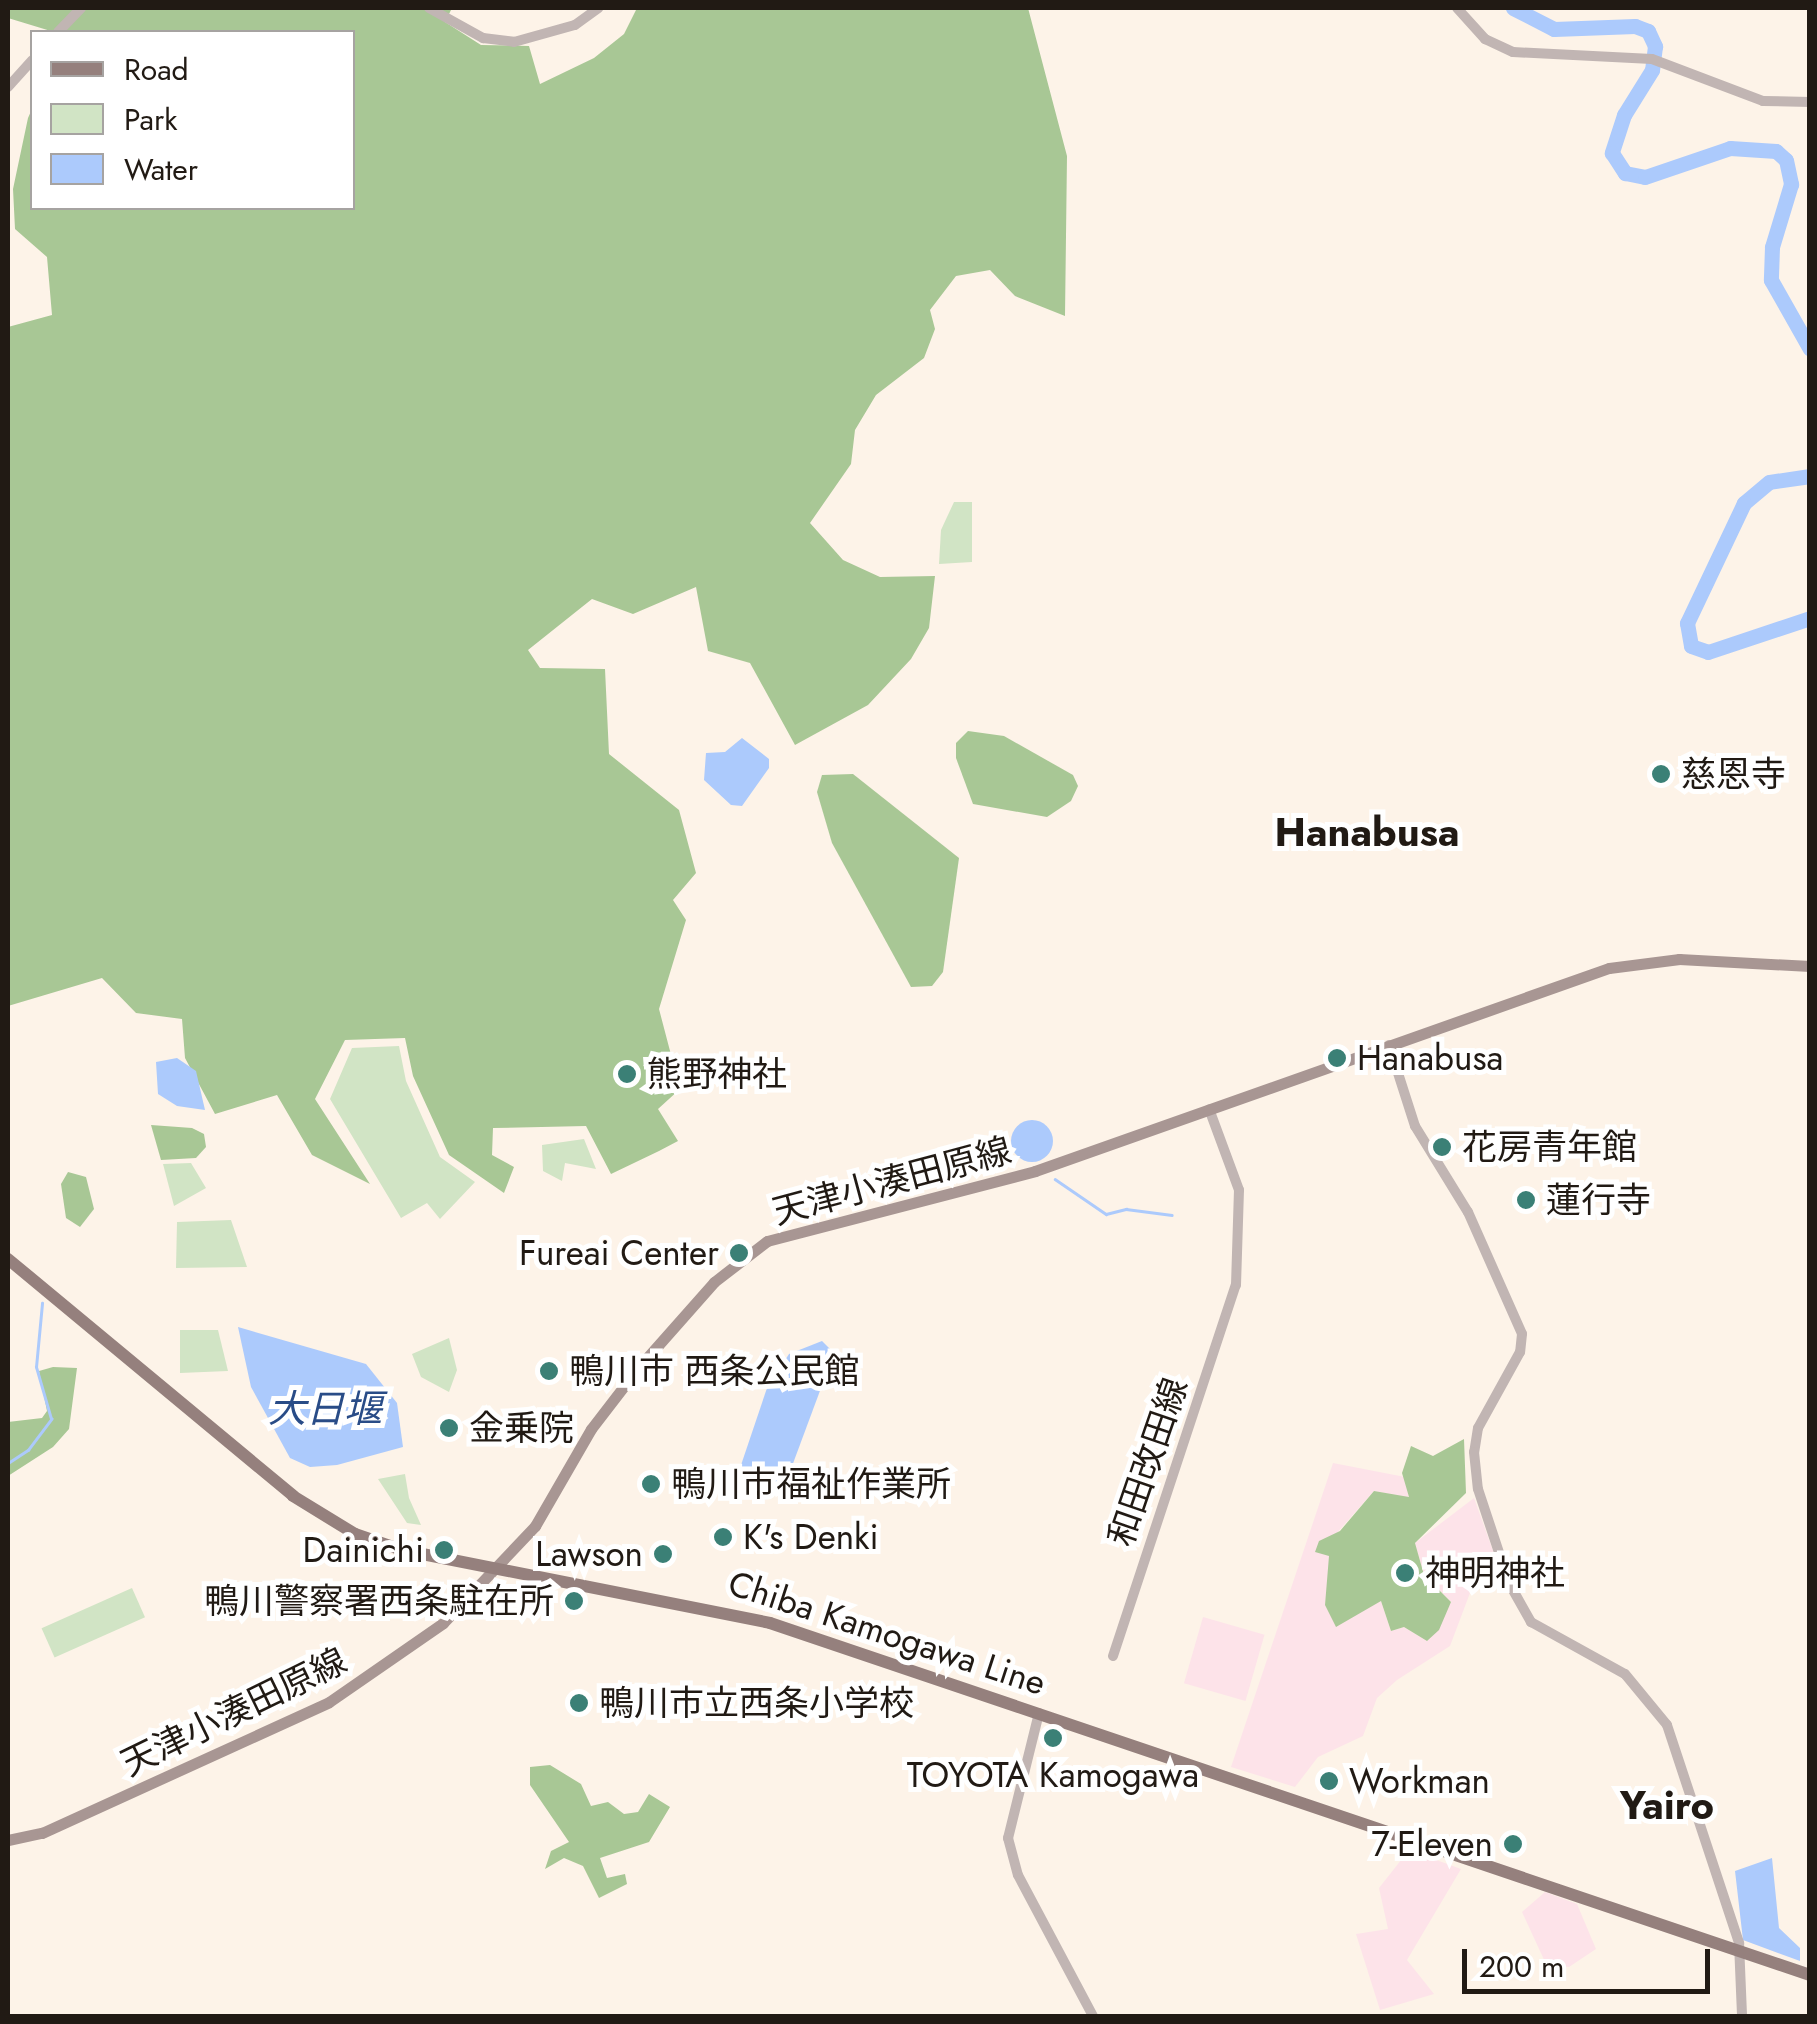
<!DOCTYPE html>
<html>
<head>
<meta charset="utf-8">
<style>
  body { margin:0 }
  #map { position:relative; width:1817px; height:2024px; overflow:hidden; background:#fdf3e8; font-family:Jost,"Noto Sans JP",sans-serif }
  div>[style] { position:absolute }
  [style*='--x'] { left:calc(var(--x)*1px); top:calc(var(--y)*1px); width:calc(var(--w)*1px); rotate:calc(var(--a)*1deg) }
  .industrial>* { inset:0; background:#fde3e9; transform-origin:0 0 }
  .green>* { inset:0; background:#d1e4c5; transform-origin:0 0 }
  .forest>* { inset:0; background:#a8c795 }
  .water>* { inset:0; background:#accafc }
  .round { border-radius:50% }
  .stream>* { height:2.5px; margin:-1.25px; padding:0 1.25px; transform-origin:1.25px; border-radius:1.25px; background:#accafc }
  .river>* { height:15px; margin:-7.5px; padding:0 7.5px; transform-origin:7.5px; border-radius:7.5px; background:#accafc }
  .tertiary>* { height:10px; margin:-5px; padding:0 5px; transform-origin:5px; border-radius:5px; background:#c1b5b3 }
  .secondary>* { height:11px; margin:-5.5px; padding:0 5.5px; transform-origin:5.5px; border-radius:5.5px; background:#a89693 }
  .primary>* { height:12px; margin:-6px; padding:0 6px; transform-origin:6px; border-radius:6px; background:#95807d }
  .dots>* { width:28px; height:28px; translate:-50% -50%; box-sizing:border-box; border:5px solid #fff; border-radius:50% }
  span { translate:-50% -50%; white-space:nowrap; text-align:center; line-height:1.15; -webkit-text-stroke:10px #fff; paint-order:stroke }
  .poi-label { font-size:35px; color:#211a14 }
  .left { translate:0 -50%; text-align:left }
  .right { translate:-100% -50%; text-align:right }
  .street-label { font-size:35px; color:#211a14 }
  .water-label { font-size:38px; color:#294c87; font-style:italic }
  .quarter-label { font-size:40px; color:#211a14; font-weight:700 }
  .frame { position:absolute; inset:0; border:10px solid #211a14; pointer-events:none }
  .legend { position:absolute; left:30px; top:30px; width:325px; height:180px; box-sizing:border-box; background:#fff; border:2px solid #a6a3a1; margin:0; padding:12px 18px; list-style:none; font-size:30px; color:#211a14 }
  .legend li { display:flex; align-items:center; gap:20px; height:50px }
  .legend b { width:50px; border:2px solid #a6a3a1 }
  .scale { position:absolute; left:1462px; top:1949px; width:248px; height:45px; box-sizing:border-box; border:5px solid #211a14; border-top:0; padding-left:12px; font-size:30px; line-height:35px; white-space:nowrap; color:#211a14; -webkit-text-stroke:8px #fff; paint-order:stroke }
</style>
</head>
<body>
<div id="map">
  <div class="industrial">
    <div style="clip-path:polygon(1333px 1463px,1405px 1477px,1409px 1498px,1374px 1491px,1336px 1534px,1325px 1605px,1381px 1601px,1391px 1631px,1404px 1627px,1427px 1641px,1451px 1602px,1424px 1575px,1415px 1543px,1474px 1498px,1501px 1573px,1473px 1585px,1450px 1646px,1397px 1680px,1377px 1698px,1363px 1736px,1318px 1757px,1295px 1787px,1231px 1767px)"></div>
    <div style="left:1203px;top:1617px;width:64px;height:69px;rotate:16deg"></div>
    <div style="clip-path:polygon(1409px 1850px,1461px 1869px,1407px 1960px,1434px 1994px,1380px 2010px,1356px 1934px,1388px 1929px,1379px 1888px)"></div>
    <div style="clip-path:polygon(1545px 1892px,1577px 1904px,1596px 1949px,1569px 1967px,1546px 1964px,1522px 1912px)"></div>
  </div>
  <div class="green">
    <div style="clip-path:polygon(954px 502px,972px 502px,972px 562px,939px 564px,941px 530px)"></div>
    <div style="clip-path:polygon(399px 1046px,406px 1081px,440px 1157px,475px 1182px,440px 1219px,427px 1203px,401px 1218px,330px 1099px,352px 1048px)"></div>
    <div style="clip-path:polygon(584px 1139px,596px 1169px,565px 1163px,562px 1181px,543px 1171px,542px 1145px)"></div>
    <div style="clip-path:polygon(191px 1163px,206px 1188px,174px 1206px,163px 1164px)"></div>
    <div style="clip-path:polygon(231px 1220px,247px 1267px,176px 1268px,177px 1222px)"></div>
    <div style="clip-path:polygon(180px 1330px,218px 1330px,228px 1371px,180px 1373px)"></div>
    <div style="clip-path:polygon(449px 1338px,457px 1370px,449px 1392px,421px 1377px,412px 1354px)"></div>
    <div style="clip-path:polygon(405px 1474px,409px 1498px,421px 1525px,407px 1523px,378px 1479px)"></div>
    <div style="left:132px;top:1588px;width:32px;height:99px;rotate:66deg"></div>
  </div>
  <div class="forest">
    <div style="clip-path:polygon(8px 8px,452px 8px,445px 22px,481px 45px,529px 46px,540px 84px,594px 58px,624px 34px,637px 8px,1028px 8px,1067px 156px,1065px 316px,1015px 296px,990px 270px,956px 276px,930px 310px,935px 329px,924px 358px,876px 395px,855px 430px,851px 464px,810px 523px,843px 560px,880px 577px,935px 576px,929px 628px,911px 659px,868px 705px,795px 745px,750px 663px,708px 651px,696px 587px,633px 614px,592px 599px,528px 650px,540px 668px,605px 669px,609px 754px,679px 810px,696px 873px,673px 900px,686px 920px,659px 1009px,680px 1089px,658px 1109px,678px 1141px,659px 1151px,611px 1174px,586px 1126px,493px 1128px,492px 1155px,514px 1167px,504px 1193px,449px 1155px,413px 1076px,405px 1038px,345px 1040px,315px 1099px,370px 1184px,312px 1155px,277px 1095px,215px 1114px,185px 1058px,182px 1019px,136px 1013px,102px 978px,8px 1006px,8px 327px,52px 315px,47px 257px,15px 229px,13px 189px,28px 118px,32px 109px,32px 208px,352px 208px,352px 32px,54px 32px,8px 18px)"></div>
    <div style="clip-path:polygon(968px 731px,1004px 736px,1073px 775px,1078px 786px,1071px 801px,1047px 817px,973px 804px,956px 758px,956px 743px)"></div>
    <div style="clip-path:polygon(853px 774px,959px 858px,943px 972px,932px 986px,911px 987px,832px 843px,817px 792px,822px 775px)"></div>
    <div style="clip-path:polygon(151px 1125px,192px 1128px,204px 1134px,206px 1147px,196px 1158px,161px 1160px)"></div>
    <div style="clip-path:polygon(68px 1172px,86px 1177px,94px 1209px,80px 1227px,66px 1218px,61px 1184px)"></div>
    <div style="clip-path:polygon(53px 1367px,77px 1368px,69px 1429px,53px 1447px,8px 1476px,8px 1422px,42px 1418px,47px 1411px,39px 1371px)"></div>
    <div style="clip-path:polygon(1464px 1439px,1466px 1493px,1415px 1543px,1424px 1575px,1451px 1602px,1439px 1630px,1427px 1641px,1404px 1627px,1391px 1631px,1381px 1601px,1336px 1627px,1325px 1605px,1329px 1556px,1315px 1552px,1319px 1541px,1340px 1531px,1374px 1491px,1409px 1497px,1402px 1473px,1411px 1446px,1433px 1456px)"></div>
    <div style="clip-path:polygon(550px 1765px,581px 1784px,591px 1806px,608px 1802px,624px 1814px,638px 1812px,649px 1794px,670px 1807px,649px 1842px,600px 1858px,607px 1878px,625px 1874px,627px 1884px,599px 1898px,583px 1866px,564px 1858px,545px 1869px,551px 1851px,569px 1842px,530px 1785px,530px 1767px)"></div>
  </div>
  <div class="water">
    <div style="clip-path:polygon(742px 738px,769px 759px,769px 768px,742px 806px,731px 805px,704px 780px,706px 753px,725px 752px)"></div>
    <div style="clip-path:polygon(177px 1058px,196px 1071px,205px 1110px,177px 1106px,158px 1094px,156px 1062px)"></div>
    <div class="round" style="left:1011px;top:1120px;width:42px;height:42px"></div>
    <div style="clip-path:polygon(238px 1327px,366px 1364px,397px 1403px,403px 1447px,337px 1465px,310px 1467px,290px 1458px,251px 1387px)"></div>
    <div style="clip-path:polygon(822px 1341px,834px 1353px,785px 1485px,768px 1494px,745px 1489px,739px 1471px,767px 1388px,789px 1354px)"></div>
    <div style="clip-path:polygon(1772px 1858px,1779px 1928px,1800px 1948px,1800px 1961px,1743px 1940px,1735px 1871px)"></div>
  </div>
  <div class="stream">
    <div style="--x:1055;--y:1179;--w:62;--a:34.5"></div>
    <div style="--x:1106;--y:1214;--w:21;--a:-14"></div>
    <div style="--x:1126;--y:1209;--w:46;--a:7.4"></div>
    <div style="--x:8;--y:1463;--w:24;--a:-33"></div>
    <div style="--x:28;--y:1450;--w:39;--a:-53"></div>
    <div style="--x:51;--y:1419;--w:54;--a:-106.1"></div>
    <div style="--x:36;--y:1367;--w:64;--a:-84.6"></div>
  </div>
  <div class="river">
    <div style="--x:1513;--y:8;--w:46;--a:27.1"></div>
    <div style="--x:1554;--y:29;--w:81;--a:-2.1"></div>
    <div style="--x:1635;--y:26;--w:14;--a:21"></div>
    <div style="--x:1648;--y:31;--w:17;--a:65"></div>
    <div style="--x:1655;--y:46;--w:24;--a:97"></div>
    <div style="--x:1652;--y:70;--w:53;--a:121.9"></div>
    <div style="--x:1624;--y:115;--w:40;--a:108"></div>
    <div style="--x:1612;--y:153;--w:24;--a:57"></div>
    <div style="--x:1625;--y:173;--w:20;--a:11"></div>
    <div style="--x:1645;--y:177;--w:90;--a:-18.8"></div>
    <div style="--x:1730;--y:148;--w:46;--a:3.7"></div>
    <div style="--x:1776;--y:151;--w:13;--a:42"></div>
    <div style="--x:1786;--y:160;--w:25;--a:78"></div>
    <div style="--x:1791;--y:184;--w:66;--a:106.8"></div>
    <div style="--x:1772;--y:247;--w:33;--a:92"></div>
    <div style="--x:1771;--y:280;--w:79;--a:60.5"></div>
    <div style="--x:1810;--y:476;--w:41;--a:171.7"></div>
    <div style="--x:1769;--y:482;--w:33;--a:140"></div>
    <div style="--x:1744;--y:503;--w:133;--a:115.4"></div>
    <div style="--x:1687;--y:623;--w:23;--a:80"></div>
    <div style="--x:1691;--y:646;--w:18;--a:19"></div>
    <div style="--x:1708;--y:652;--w:108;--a:-18.4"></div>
  </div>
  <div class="tertiary">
    <div style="--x:429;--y:8;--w:62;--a:29.1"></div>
    <div style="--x:483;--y:38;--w:31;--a:7"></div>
    <div style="--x:514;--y:42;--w:63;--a:-15.6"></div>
    <div style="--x:575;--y:25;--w:29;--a:-36"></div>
    <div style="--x:1457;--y:8;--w:42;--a:47.9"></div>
    <div style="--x:1485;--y:39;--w:31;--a:25"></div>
    <div style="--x:1513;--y:52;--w:139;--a:2.9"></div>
    <div style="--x:1652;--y:59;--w:119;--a:20.7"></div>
    <div style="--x:1763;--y:101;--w:47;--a:1.2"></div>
    <div style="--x:58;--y:32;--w:33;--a:-46"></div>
    <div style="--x:8;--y:87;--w:36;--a:-48"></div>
    <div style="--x:1389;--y:1045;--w:85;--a:72.2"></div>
    <div style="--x:1415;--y:1126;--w:101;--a:58.4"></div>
    <div style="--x:1468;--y:1212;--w:133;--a:66.1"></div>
    <div style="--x:1522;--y:1334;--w:18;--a:96"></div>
    <div style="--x:1520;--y:1352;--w:87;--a:118.9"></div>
    <div style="--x:1478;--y:1428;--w:24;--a:99"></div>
    <div style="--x:1474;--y:1452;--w:37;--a:84"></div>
    <div style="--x:1478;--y:1489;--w:99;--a:71.7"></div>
    <div style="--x:1509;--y:1583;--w:45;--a:60.6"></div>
    <div style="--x:1531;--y:1622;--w:107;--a:29"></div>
    <div style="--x:1625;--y:1674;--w:66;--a:50.5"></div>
    <div style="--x:1667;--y:1725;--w:230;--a:71.7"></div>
    <div style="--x:1739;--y:1943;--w:73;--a:87.6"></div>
    <div style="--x:1113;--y:1656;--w:391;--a:-71.7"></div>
    <div style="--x:1236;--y:1285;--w:95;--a:-88.2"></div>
    <div style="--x:1239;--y:1190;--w:86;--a:-110.3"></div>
    <div style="--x:1039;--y:1713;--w:129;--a:103.9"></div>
    <div style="--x:1008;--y:1838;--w:38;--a:75"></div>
    <div style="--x:1018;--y:1875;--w:160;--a:62"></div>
  </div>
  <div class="secondary">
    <div style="--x:8;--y:1840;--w:35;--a:-12"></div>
    <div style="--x:42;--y:1833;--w:315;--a:-24.5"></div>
    <div style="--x:329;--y:1702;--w:139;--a:-34.7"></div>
    <div style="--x:443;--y:1623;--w:134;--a:-46.5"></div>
    <div style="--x:535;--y:1526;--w:112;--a:-60"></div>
    <div style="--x:591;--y:1429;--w:77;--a:-52.4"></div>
    <div style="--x:638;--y:1368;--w:115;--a:-48.5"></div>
    <div style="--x:714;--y:1282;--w:67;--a:-37.7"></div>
    <div style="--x:767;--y:1241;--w:277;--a:-14.6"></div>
    <div style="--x:1035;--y:1171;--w:609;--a:-19.48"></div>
    <div style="--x:1609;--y:968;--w:71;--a:-7.3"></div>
    <div style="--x:1679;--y:959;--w:131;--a:3.1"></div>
  </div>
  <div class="primary">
    <div style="--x:8;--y:1259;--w:371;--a:39.7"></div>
    <div style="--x:293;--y:1496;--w:73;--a:31.5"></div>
    <div style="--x:355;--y:1534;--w:50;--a:18.8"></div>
    <div style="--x:402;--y:1550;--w:375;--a:11.2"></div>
    <div style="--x:770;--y:1623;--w:1098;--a:18.7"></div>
  </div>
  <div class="dots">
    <div style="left:1661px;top:774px;background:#3b8076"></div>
    <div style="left:1337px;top:1058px;background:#3b8076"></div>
    <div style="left:627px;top:1074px;background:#3b8076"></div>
    <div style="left:1442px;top:1147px;background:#3b8076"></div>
    <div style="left:1526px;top:1200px;background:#3b8076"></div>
    <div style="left:739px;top:1253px;background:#3b8076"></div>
    <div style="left:549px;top:1371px;background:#3b8076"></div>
    <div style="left:449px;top:1428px;background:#3b8076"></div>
    <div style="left:651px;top:1484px;background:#3b8076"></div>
    <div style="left:723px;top:1537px;background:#3b8076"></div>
    <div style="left:444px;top:1550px;background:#3b8076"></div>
    <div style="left:663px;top:1554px;background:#3b8076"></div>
    <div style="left:1405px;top:1573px;background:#3b8076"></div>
    <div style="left:574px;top:1601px;background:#3b8076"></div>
    <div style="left:579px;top:1703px;background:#3b8076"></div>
    <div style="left:1053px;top:1738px;background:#3b8076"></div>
    <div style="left:1329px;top:1781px;background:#3b8076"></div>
    <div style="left:1513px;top:1844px;background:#3b8076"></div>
  </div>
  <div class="poi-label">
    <span class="left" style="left:1681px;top:774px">慈恩寺</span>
    <span class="left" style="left:1357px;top:1058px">Hanabusa</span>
    <span class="left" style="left:647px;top:1074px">熊野神社</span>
    <span class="left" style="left:1462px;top:1147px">花房青年館</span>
    <span class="left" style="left:1546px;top:1200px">蓮行寺</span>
    <span class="right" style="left:719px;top:1253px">Fureai Center</span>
    <span class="left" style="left:569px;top:1371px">鴨川市 西条公民館</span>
    <span class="left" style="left:469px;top:1428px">金乗院</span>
    <span class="left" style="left:671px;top:1484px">鴨川市福祉作業所</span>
    <span class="left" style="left:743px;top:1537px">K's Denki</span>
    <span class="right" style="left:424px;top:1550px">Dainichi</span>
    <span class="right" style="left:643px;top:1554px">Lawson</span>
    <span class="left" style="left:1425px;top:1573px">神明神社</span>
    <span class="right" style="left:554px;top:1601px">鴨川警察署西条駐在所</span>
    <span class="left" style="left:599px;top:1703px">鴨川市立西条小学校</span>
    <span style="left:1053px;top:1775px">TOYOTA Kamogawa</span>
    <span class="left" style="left:1349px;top:1781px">Workman</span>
    <span class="right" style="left:1493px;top:1844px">7-Eleven</span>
  </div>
  <div class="street-label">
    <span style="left:892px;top:1181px;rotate:-15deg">天津小湊田原線</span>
    <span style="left:1148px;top:1462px;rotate:-71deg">和田改田線</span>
    <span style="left:887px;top:1633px;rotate:18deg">Chiba Kamogawa Line</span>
    <span style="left:234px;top:1712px;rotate:-26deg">天津小湊田原線</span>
  </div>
  <div class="water-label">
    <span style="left:325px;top:1409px">大日堰</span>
  </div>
  <div class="quarter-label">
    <span style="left:1367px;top:832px">Hanabusa</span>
    <span style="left:1667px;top:1805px">Yairo</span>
  </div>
  <div class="frame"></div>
  <ul class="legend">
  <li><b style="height:12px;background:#95807d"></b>Road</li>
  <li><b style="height:28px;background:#d1e4c5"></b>Park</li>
  <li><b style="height:28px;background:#accafc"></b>Water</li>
  </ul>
  <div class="scale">200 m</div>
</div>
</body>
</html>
